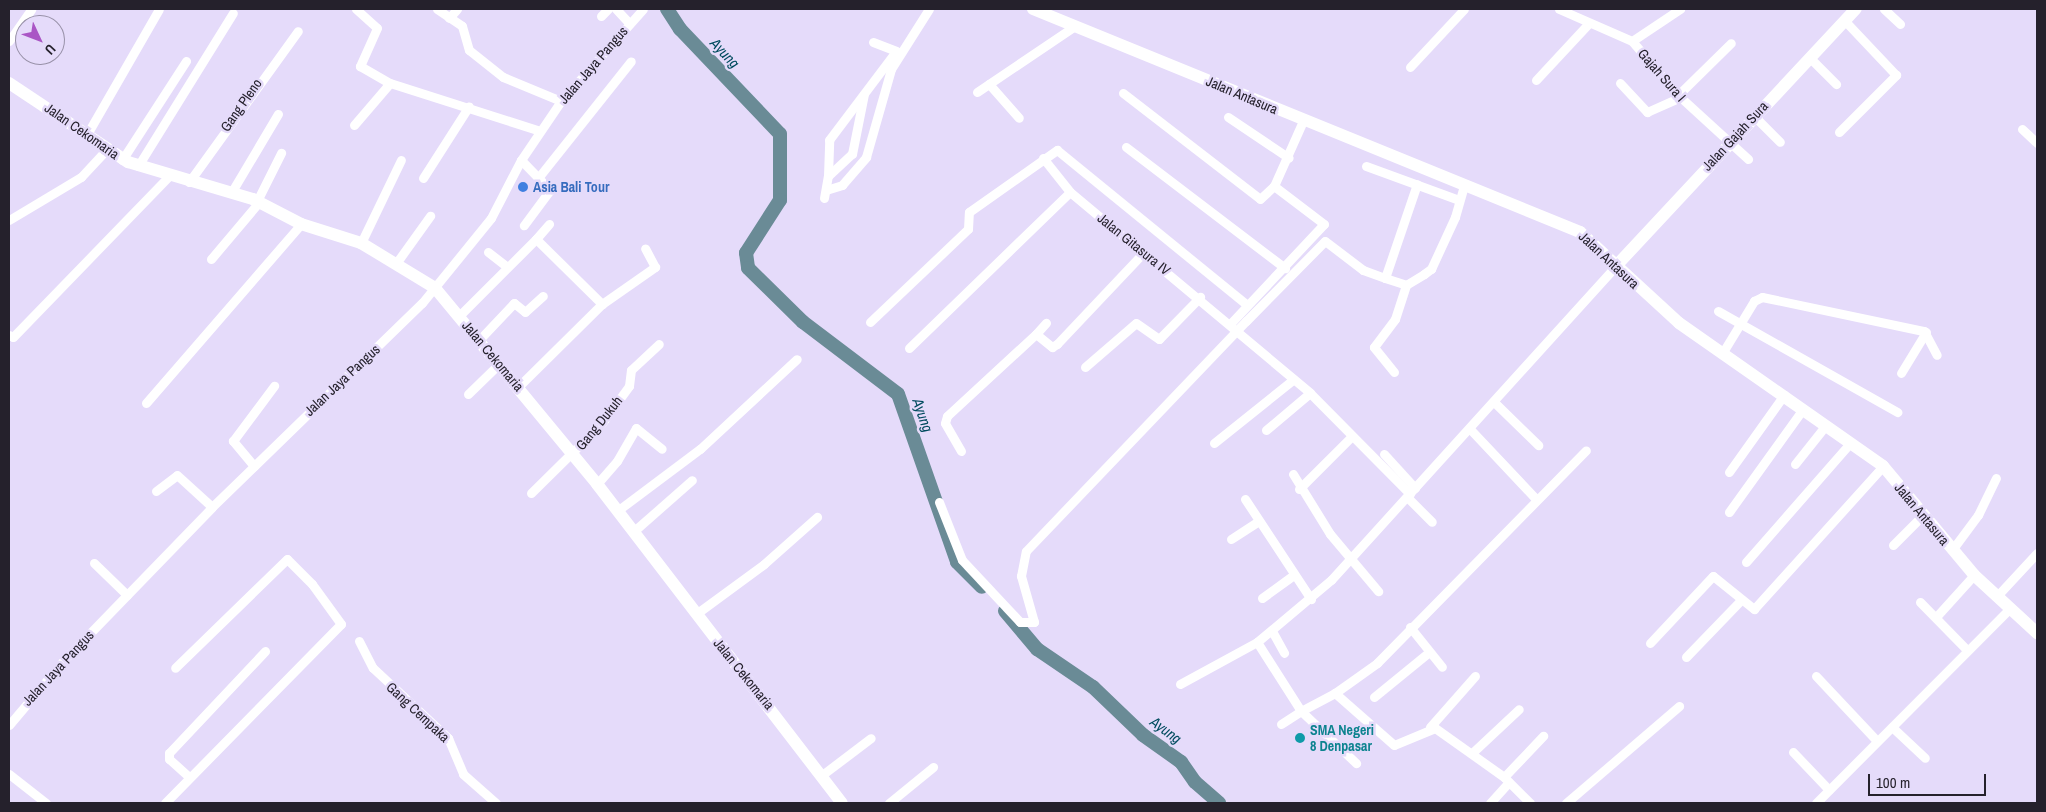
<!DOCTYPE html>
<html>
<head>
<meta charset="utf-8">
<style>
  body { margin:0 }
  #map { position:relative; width:2046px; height:812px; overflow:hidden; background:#e5dbfa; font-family:"Archivo Narrow",sans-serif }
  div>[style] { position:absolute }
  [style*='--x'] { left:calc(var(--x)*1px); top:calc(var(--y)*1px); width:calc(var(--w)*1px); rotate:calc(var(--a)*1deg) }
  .river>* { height:14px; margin:-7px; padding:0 7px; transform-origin:7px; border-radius:7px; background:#6a8b96 }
  .street>* { height:9px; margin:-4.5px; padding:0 4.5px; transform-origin:4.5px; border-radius:4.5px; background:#fff }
  .secondary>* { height:12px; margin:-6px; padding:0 6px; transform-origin:6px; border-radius:6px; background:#fff }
  .dots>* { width:14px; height:14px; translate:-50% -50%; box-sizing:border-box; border:2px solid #e5dbfa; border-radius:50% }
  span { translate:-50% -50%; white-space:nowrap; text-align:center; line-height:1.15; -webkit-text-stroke:5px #e5dbfa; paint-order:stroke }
  .street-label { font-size:14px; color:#25212c }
  .shop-label { font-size:14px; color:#366cbe; font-weight:700 }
  .left { translate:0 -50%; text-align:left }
  .culture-label { font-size:14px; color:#0d838f; font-weight:700 }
  .water-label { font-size:15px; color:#004b5e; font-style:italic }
  .frame { position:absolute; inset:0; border:10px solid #25212c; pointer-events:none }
  .north { position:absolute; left:15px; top:15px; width:50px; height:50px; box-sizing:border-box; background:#e5dbfa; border:1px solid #9891a8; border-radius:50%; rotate:133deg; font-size:14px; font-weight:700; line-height:20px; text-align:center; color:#25212c }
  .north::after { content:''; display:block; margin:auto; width:18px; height:22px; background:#aa56c5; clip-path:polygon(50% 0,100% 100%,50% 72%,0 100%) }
  .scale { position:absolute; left:1868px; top:774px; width:118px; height:22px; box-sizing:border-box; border:2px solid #25212c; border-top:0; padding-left:6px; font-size:15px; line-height:18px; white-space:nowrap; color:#25212c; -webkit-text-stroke:4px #e5dbfa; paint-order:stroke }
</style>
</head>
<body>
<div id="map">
  <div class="river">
    <div style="--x:667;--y:9;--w:24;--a:57"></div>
    <div style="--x:680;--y:29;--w:145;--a:46.4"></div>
    <div style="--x:780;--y:134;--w:66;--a:90"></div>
    <div style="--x:780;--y:200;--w:63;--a:122.7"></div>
    <div style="--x:746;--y:253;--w:15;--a:82"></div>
    <div style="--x:748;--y:268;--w:77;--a:44.5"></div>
    <div style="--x:803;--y:322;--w:119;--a:37.2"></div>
    <div style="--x:898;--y:394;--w:178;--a:70.6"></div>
    <div style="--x:957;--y:562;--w:35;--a:45"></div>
    <div style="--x:1005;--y:611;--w:50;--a:49.9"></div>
    <div style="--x:1037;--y:649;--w:68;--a:34.2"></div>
    <div style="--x:1093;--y:687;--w:69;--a:43.8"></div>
    <div style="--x:1143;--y:735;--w:47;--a:35.4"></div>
    <div style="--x:1181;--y:762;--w:24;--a:55"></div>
    <div style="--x:1195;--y:782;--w:32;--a:41"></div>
  </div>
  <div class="street">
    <div style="--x:356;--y:9;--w:28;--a:42"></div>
    <div style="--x:377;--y:28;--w:42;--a:114.1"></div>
    <div style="--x:360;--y:66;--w:34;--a:30"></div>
    <div style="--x:390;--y:83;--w:157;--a:17.7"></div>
    <div style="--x:437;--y:9;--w:30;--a:34"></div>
    <div style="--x:462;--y:26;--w:25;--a:74"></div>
    <div style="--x:469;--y:50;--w:43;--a:38.5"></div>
    <div style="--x:503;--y:77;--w:63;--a:22.5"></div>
    <div style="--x:616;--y:9;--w:19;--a:47"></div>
    <div style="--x:1559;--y:9;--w:80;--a:23.7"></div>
    <div style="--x:1632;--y:41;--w:71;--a:49.6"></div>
    <div style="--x:1678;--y:95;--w:95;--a:42.4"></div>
    <div style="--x:1884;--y:9;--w:22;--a:43"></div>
    <div style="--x:601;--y:16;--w:10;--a:-45"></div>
    <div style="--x:449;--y:18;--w:12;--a:-48"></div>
    <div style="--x:9;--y:41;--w:39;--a:-55"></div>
    <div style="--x:1632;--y:41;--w:58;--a:-33.7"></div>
    <div style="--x:873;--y:42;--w:25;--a:21"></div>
    <div style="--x:1810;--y:58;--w:37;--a:45"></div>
    <div style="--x:1410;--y:67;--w:79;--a:-47"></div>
    <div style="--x:1536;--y:80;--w:76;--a:-47.1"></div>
    <div style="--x:1620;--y:83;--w:40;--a:47"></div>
    <div style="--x:1647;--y:112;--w:36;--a:-24"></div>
    <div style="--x:989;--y:84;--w:45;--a:48.6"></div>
    <div style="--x:977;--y:92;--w:118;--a:-34"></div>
    <div style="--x:1123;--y:93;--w:173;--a:37.7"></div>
    <div style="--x:1260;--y:199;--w:19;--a:-43"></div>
    <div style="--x:1678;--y:95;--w:74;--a:-44.5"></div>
    <div style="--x:1753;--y:115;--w:38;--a:45"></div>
    <div style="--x:1228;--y:117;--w:73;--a:33.9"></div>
    <div style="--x:354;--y:125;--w:55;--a:-49.4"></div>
    <div style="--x:2022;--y:129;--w:21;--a:43"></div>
    <div style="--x:1839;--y:132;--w:81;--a:-45"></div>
    <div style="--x:1896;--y:75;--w:76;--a:-133.4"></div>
    <div style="--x:86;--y:136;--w:146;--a:-60.1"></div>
    <div style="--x:1126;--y:147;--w:200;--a:37.3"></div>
    <div style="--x:1043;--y:158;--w:43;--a:51.5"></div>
    <div style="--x:1070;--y:192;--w:313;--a:39.9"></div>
    <div style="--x:1310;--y:393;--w:142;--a:45.3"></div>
    <div style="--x:122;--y:160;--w:118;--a:-57.1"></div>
    <div style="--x:521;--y:160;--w:42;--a:46"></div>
    <div style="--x:550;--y:190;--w:44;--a:126.6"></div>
    <div style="--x:138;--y:166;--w:180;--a:-58.2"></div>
    <div style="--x:1366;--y:166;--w:99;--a:20.1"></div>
    <div style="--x:828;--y:176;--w:36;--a:-88"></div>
    <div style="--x:829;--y:140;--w:111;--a:-53"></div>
    <div style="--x:423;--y:178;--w:85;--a:-57.4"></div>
    <div style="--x:538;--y:178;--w:149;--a:-51.5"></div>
    <div style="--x:189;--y:182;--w:186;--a:-54.2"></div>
    <div style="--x:826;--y:190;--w:17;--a:-17"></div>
    <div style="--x:842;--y:185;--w:37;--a:-49"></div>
    <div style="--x:866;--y:157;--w:91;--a:-74.1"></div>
    <div style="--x:891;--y:69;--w:71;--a:-57.7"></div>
    <div style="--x:231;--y:193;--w:92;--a:-59.3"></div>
    <div style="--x:824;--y:198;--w:22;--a:-80"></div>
    <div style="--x:828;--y:176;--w:33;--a:-43"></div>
    <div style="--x:852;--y:154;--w:61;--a:-78.7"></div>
    <div style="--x:257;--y:201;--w:54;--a:-63.4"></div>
    <div style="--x:9;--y:220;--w:84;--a:-30.8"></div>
    <div style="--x:81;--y:177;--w:37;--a:-47"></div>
    <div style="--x:536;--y:239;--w:20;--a:-49"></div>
    <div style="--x:361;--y:243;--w:92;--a:-64.3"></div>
    <div style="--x:488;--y:252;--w:24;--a:38"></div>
    <div style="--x:211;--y:259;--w:75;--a:-49.9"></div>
    <div style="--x:397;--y:262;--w:57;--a:-54.3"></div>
    <div style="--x:1385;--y:278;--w:99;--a:-71.2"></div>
    <div style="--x:1718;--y:311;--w:206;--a:29.4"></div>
    <div style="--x:459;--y:316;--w:109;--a:-45"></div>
    <div style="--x:536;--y:239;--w:93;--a:44.6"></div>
    <div style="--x:870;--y:322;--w:135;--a:-43.5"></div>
    <div style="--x:968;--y:229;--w:17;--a:-87"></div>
    <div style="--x:969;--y:212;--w:108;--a:-35.2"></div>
    <div style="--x:1057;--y:150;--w:245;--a:39.2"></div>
    <div style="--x:1230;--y:324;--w:137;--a:-46.8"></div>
    <div style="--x:1324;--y:224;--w:63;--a:-142.8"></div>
    <div style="--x:1274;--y:186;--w:71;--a:-66"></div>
    <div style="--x:1036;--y:334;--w:15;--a:-48"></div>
    <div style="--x:9;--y:335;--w:4;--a:27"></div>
    <div style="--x:13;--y:337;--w:224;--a:-45.9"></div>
    <div style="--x:479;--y:340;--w:51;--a:-46.6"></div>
    <div style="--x:514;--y:303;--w:14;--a:39"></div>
    <div style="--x:525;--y:312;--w:24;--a:-42"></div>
    <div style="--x:909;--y:348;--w:224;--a:-44.1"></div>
    <div style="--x:1723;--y:352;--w:60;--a:-58.7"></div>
    <div style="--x:1754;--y:301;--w:9;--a:-27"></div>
    <div style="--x:1762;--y:297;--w:166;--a:11.9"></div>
    <div style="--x:1924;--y:331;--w:27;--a:62"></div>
    <div style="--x:1085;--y:367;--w:67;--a:-40.8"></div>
    <div style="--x:1136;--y:323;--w:28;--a:35"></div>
    <div style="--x:1159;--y:339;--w:59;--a:-45.7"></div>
    <div style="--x:1394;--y:372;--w:32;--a:-129"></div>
    <div style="--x:1374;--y:347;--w:35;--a:-53"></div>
    <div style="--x:1395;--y:319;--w:36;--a:-72"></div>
    <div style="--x:1901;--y:373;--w:48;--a:-58.6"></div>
    <div style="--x:519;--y:386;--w:117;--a:-44.7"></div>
    <div style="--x:602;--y:304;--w:65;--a:-34.9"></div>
    <div style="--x:655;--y:267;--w:21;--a:-118"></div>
    <div style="--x:468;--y:394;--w:43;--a:-44.1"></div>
    <div style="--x:1494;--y:402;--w:62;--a:44.3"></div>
    <div style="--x:146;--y:403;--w:237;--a:-49.1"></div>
    <div style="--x:1470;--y:429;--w:96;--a:46.7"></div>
    <div style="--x:1266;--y:430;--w:57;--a:-40.1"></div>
    <div style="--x:1214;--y:443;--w:102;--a:-38.7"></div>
    <div style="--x:961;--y:451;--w:32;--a:-120"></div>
    <div style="--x:945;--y:423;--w:7;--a:-74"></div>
    <div style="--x:947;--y:416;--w:121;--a:-42.7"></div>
    <div style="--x:1036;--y:334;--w:21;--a:39"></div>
    <div style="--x:1052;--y:347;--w:6;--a:-31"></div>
    <div style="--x:1057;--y:344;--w:125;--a:-46.6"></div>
    <div style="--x:1384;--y:454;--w:46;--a:47.6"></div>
    <div style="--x:1795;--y:464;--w:50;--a:-51.5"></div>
    <div style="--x:254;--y:466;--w:33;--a:-130"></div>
    <div style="--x:233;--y:441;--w:69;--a:-53.3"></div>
    <div style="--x:1729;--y:472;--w:95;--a:-54.5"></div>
    <div style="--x:1293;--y:474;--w:70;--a:58.3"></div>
    <div style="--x:1330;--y:534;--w:75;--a:49.9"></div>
    <div style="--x:597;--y:484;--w:30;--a:-49"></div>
    <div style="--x:617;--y:461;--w:38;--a:-60"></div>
    <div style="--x:636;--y:428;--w:33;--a:39"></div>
    <div style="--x:1299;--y:489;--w:72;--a:-45"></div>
    <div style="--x:156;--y:491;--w:26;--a:-37"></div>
    <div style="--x:177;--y:475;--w:47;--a:42.4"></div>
    <div style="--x:531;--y:493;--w:100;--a:-44.6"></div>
    <div style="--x:602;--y:423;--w:46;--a:-53.9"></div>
    <div style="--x:629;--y:386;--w:16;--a:-83"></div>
    <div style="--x:631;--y:370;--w:38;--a:-43"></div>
    <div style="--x:1407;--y:497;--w:35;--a:45"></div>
    <div style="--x:1245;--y:499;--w:120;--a:56.6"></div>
    <div style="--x:939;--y:502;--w:62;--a:68.4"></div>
    <div style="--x:962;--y:560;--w:85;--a:46.9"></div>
    <div style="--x:1020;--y:622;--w:14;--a:0"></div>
    <div style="--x:1034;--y:622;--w:48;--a:-105.8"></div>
    <div style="--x:1021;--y:576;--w:25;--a:-79"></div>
    <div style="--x:1026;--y:551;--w:318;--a:-46.3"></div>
    <div style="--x:1246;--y:321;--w:112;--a:-45.4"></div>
    <div style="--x:1325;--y:241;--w:48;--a:37.3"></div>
    <div style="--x:1363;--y:270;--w:23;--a:20"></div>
    <div style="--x:1385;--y:278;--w:22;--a:18"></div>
    <div style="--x:1406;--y:285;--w:21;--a:-31"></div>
    <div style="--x:1424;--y:274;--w:9;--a:-36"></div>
    <div style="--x:1431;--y:269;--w:57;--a:-65.2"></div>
    <div style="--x:1455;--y:217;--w:32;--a:-74"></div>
    <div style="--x:617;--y:511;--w:104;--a:-36.8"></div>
    <div style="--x:700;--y:449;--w:132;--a:-42.9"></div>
    <div style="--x:1729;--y:512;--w:127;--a:-54.3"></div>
    <div style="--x:634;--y:531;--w:77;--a:-41.3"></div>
    <div style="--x:1231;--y:539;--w:31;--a:-33"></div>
    <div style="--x:1893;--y:545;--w:42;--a:-45"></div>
    <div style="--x:1952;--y:550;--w:44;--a:-53.4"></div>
    <div style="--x:1978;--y:515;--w:41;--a:-64.1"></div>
    <div style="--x:1746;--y:562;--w:158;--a:-48.8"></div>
    <div style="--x:94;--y:563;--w:46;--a:44.1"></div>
    <div style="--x:1997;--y:596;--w:59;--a:-47.1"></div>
    <div style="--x:1262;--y:598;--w:37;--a:-36"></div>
    <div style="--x:1920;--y:602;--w:67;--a:45.6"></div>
    <div style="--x:696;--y:614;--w:84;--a:-36.3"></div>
    <div style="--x:764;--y:564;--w:71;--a:-41.6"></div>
    <div style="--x:1936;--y:617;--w:57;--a:-47.9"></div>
    <div style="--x:1410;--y:627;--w:51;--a:51.3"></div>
    <div style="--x:1272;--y:631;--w:25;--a:61"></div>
    <div style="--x:359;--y:641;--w:30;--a:63"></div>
    <div style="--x:373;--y:668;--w:103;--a:43"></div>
    <div style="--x:448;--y:738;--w:39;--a:67"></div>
    <div style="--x:463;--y:774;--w:44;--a:41.3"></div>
    <div style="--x:1257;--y:642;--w:82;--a:57.5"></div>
    <div style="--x:1301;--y:711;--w:38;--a:-28"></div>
    <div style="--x:1650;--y:643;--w:92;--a:-46.8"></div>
    <div style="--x:1713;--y:576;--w:53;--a:38.8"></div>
    <div style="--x:1754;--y:609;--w:193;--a:-47.9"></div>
    <div style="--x:1686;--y:657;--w:79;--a:-46"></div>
    <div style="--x:1816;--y:676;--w:89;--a:46.8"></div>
    <div style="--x:1180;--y:684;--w:88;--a:-28.6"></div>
    <div style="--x:1257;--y:642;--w:97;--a:-40"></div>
    <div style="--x:1331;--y:580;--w:425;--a:-47.8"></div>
    <div style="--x:1374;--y:697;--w:70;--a:-39.2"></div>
    <div style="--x:1281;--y:724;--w:24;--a:-33"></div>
    <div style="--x:1301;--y:711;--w:76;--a:43.4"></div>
    <div style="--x:9;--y:725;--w:84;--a:-49.8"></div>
    <div style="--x:63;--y:661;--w:214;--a:-45.9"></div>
    <div style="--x:212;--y:507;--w:293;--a:-44.2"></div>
    <div style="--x:422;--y:303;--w:109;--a:-50.9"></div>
    <div style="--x:491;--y:218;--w:65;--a:-62.7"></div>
    <div style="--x:521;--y:160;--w:71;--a:-55.9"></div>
    <div style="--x:561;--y:101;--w:123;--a:-48.3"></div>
    <div style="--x:1430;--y:727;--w:68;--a:-48.6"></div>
    <div style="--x:1892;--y:727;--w:45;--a:43.2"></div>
    <div style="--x:1793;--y:752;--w:52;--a:46.5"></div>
    <div style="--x:1472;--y:753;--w:64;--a:-43.1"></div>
    <div style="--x:9;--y:774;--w:47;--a:38.1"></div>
    <div style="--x:822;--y:775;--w:61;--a:-37.1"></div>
    <div style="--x:188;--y:776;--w:25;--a:-138"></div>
    <div style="--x:169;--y:759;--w:6;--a:-90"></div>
    <div style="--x:169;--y:753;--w:140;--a:-46.7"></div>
    <div style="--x:1504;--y:777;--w:57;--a:-46.4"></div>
    <div style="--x:165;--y:803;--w:251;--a:-45.5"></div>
    <div style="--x:341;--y:624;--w:49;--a:-125.9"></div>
    <div style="--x:312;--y:584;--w:35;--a:-135"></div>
    <div style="--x:287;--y:559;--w:156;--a:135.8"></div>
    <div style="--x:889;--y:803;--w:57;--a:-39.3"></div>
    <div style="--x:1490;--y:803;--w:28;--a:-48"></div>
    <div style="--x:1530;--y:803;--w:37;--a:-135"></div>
    <div style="--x:1504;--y:777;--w:85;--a:-144.6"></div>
    <div style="--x:1435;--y:728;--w:44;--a:157.5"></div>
    <div style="--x:1394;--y:745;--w:79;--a:-138.6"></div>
    <div style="--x:1335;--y:693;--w:52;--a:-35.5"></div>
    <div style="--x:1377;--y:663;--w:298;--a:-45.5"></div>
    <div style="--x:1566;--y:803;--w:149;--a:-40.6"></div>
    <div style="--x:1816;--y:803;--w:274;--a:-45.1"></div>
  </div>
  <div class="secondary">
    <div style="--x:1033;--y:9;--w:591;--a:22.18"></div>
    <div style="--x:1580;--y:232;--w:134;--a:42.6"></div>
    <div style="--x:1679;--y:323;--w:249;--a:35"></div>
    <div style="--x:1883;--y:466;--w:142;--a:50.1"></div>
    <div style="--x:1974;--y:575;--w:86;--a:42.6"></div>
    <div style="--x:9;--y:83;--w:143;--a:33.6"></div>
    <div style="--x:128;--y:162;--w:130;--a:16.5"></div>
    <div style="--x:253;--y:199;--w:54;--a:27.5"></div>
    <div style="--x:301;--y:224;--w:63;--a:17.6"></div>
    <div style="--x:361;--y:243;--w:87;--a:31.3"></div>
    <div style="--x:435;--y:288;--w:254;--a:50.4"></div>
    <div style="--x:597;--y:484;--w:402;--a:52.5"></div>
    <div style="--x:1617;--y:265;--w:350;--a:-47"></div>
  </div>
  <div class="dots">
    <div style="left:523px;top:187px;background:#3f7fe0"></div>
    <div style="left:1300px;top:738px;background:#0f9aa8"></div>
  </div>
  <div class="street-label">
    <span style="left:593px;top:65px;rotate:-49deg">Jalan Jaya Pangus</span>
    <span style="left:1662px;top:75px;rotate:49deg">Gajah Sura I</span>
    <span style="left:1242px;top:95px;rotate:23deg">Jalan Antasura</span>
    <span style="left:241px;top:105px;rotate:-55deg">Gang Pleno</span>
    <span style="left:82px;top:131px;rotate:35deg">Jalan Cekomaria</span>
    <span style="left:1735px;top:136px;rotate:-47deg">Jalan Gajah Sura</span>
    <span style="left:1134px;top:244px;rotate:39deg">Jalan Gitasura IV</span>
    <span style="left:1609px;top:260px;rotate:43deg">Jalan Antasura</span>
    <span style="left:493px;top:356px;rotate:50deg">Jalan Cekomaria</span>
    <span style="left:342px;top:380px;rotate:-43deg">Jalan Jaya Pangus</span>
    <span style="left:599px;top:423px;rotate:-51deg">Gang Dukuh</span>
    <span style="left:1922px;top:514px;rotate:50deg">Jalan Antasura</span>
    <span style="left:58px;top:668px;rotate:-47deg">Jalan Jaya Pangus</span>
    <span style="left:744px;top:674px;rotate:51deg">Jalan Cekomaria</span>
    <span style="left:418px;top:712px;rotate:43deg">Gang Cempaka</span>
  </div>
  <div class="shop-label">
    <span class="left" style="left:533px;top:187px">Asia Bali Tour</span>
  </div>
  <div class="culture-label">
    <span class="left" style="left:1310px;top:738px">SMA Negeri<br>8 Denpasar</span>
  </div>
  <div class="water-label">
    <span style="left:725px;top:53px;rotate:47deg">Ayung</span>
    <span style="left:923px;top:415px;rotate:71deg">Ayung</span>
    <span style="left:1166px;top:730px;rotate:37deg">Ayung</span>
  </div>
  <div class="frame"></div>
  <div class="north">U</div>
  <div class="scale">100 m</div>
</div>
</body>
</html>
